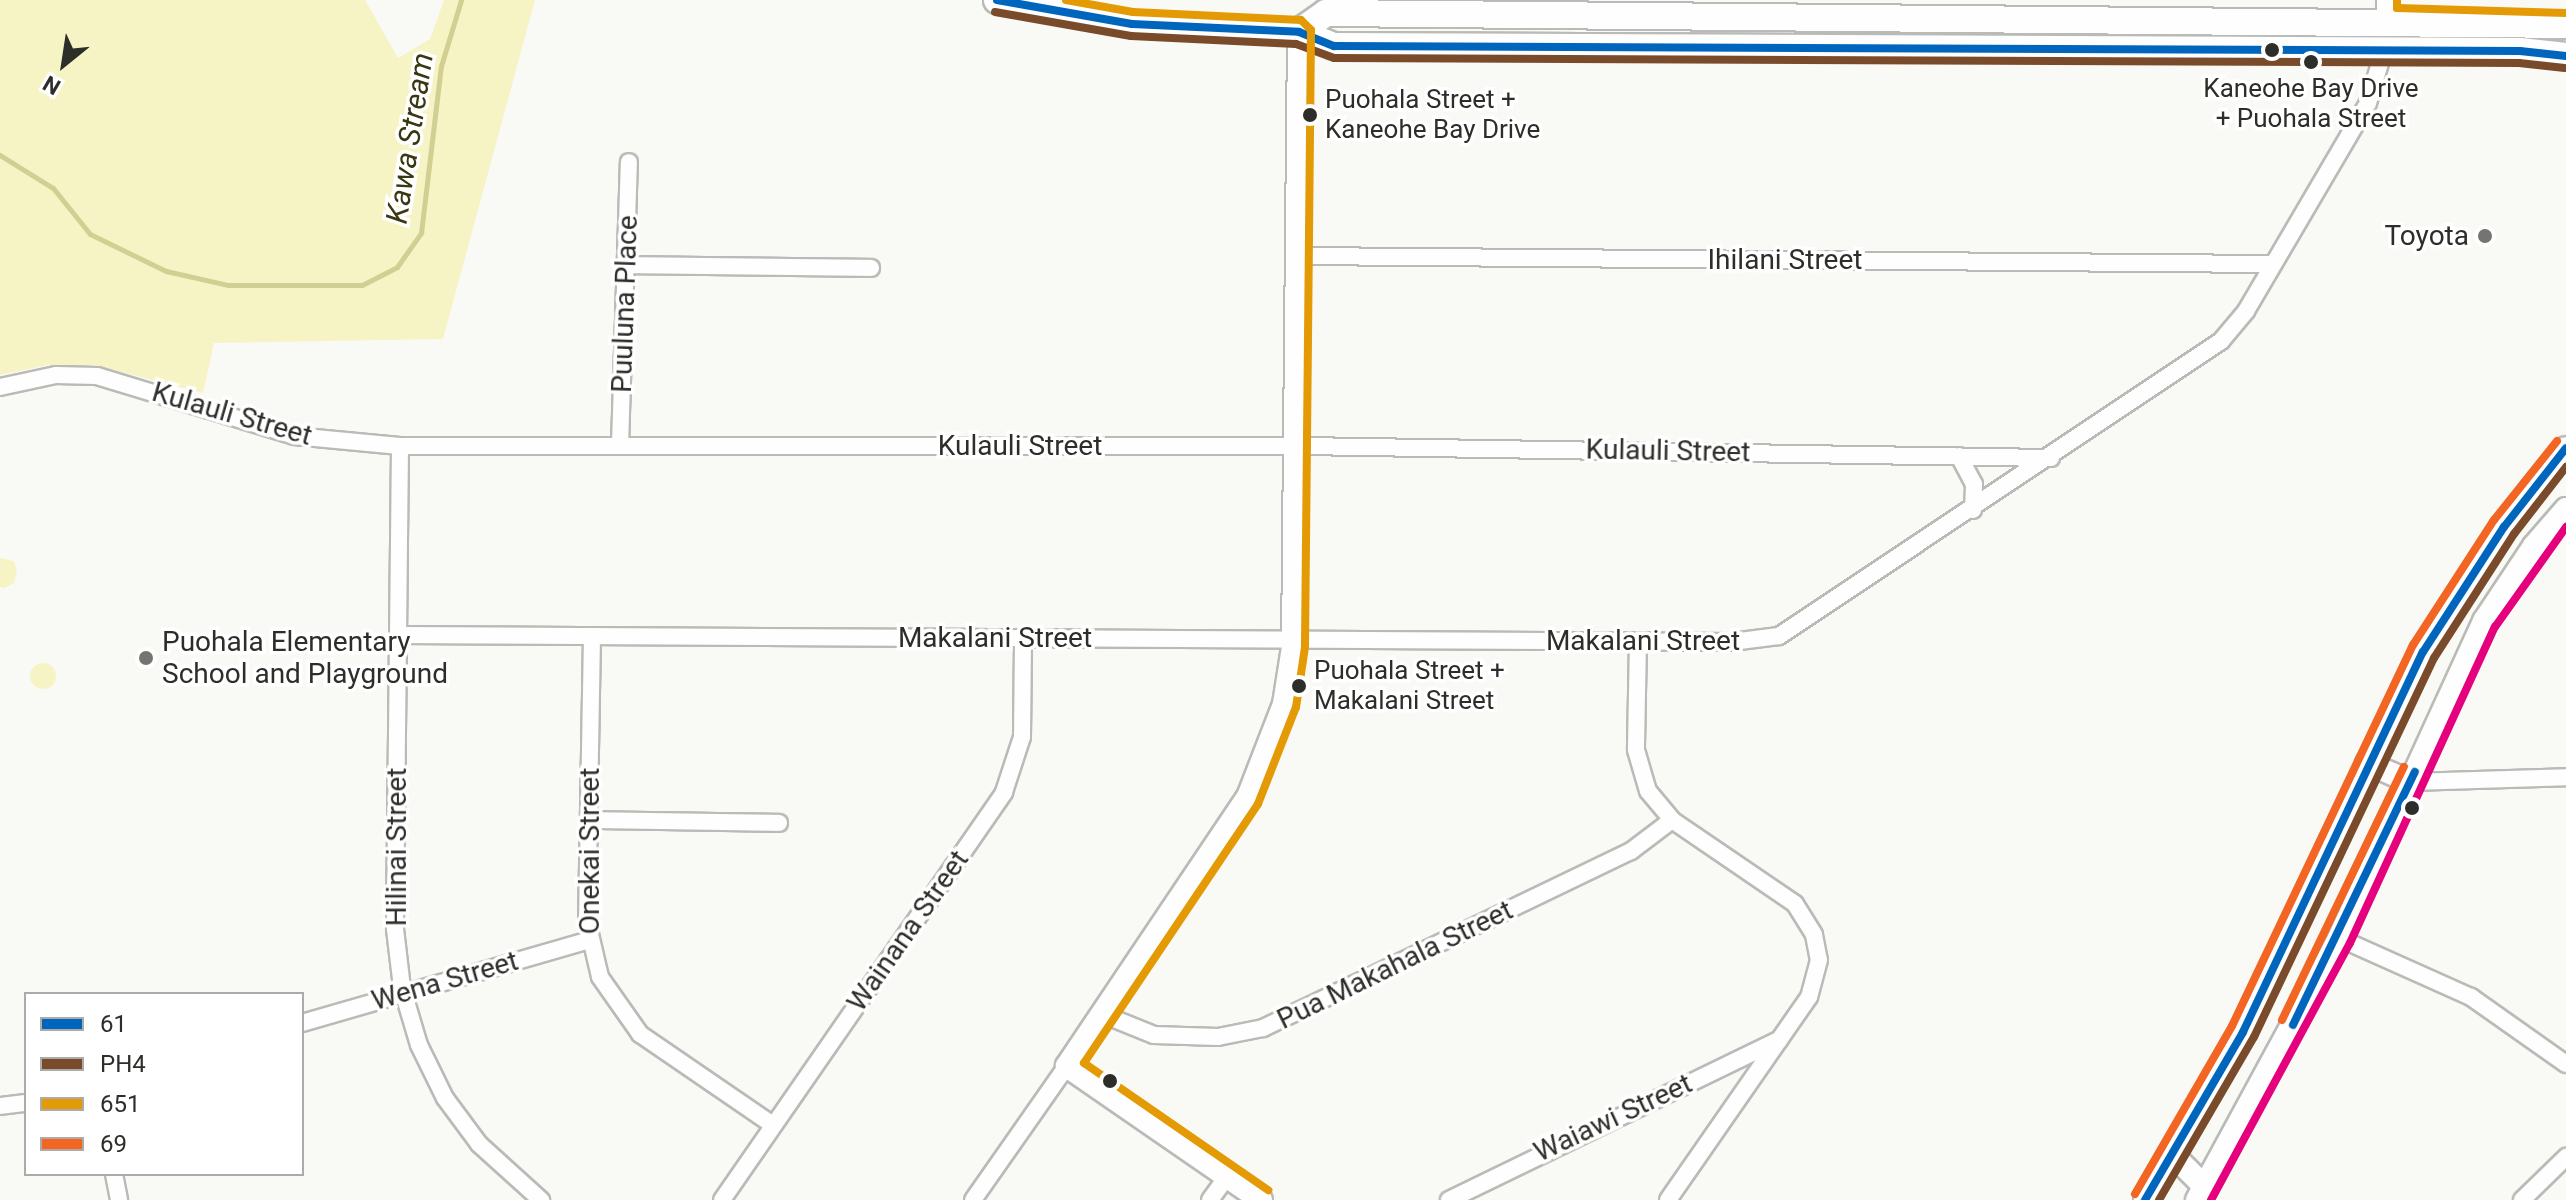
<!DOCTYPE html>
<html>
<head>
<meta charset="utf-8">
<style>
  body { margin:0 }
  #map { position:relative; width:2566px; height:1200px; overflow:hidden; background:#f9f9f5; font-family:Roboto,sans-serif }
  div>[style] { position:absolute }
  [style*='--x'] { left:calc(var(--x)*1px); top:calc(var(--y)*1px); width:calc(var(--w)*1px); rotate:calc(var(--a)*1deg) }
  .green>* { inset:0; background:#f6f4c5 }
  .round { border-radius:50% }
  .stream>* { height:5px; margin:-2.5px; padding:0 2.5px; transform-origin:2.5px; border-radius:2.5px; background:#d2cf93 }
  .roads { filter:drop-shadow(2px 0 #babab7) drop-shadow(-2px 0 #babab7) drop-shadow(0 2px #babab7) drop-shadow(0 -2px #babab7) }
  .street>* { height:16px; margin:-8px; padding:0 8px; transform-origin:8px; border-radius:8px; background:#fefefe }
  .secondary>* { height:22px; margin:-11px; padding:0 11px; transform-origin:11px; border-radius:11px; background:#fefefe }
  .primary>* { height:26px; margin:-13px; padding:0 13px; transform-origin:13px; border-radius:13px; background:#fefefe }
  .bus-1>* { height:8px; margin:-4px; padding:0 4px; transform-origin:4px; border-radius:4px; background:#0065bd }
  .bus-2>* { height:8px; margin:-4px; padding:0 4px; transform-origin:4px; border-radius:4px; background:#7a4b2a }
  .bus-3>* { height:8px; margin:-4px; padding:0 4px; transform-origin:4px; border-radius:4px; background:#e39a04 }
  .bus-4>* { height:8px; margin:-4px; padding:0 4px; transform-origin:4px; border-radius:4px; background:#f26522 }
  .bus-5>* { height:8px; margin:-4px; padding:0 4px; transform-origin:4px; border-radius:4px; background:#e5007d }
  .dots>* { width:22px; height:22px; translate:-50% -50%; box-sizing:border-box; border:4px solid #fff; border-radius:50% }
  span { translate:-50% -50%; white-space:nowrap; text-align:center; line-height:1.15; -webkit-text-stroke:7px #fff; paint-order:stroke }
  .bus-label { font-size:26px; color:#2d2d2a }
  .left { translate:0 -50%; text-align:left }
  .poi-label { font-size:28px; color:#2d2d2a }
  .right { translate:-100% -50%; text-align:right }
  .street-label { font-size:28px; color:#2d2d2a }
  .water-label { font-size:30px; color:#3a3813; font-style:italic }
  .legend { position:absolute; left:24px; top:992px; width:280px; height:184px; box-sizing:border-box; background:#fff; border:2px solid #ababaa; margin:0; padding:10px 14px; list-style:none; font-size:24px; color:#2d2d2a }
  .legend li { display:flex; align-items:center; gap:16px; height:40px }
  .legend b { width:40px; border:2px solid #ababaa }
  .north { position:absolute; left:24px; top:24px; width:80px; height:80px; -webkit-text-stroke:6px #fff; paint-order:stroke; rotate:210deg; font-size:22px; font-weight:700; line-height:32px; text-align:center; color:#2d2d2a }
  .north::after { content:''; display:block; margin:auto; width:28px; height:36px; background:#2d2d2a; clip-path:polygon(50% 0,100% 100%,50% 72%,0 100%) }
</style>
</head>
<body>
<div id="map">
  <div class="green">
    <div style="clip-path:polygon(0 0,365px 0,398px 58px,430px 39px,444px 0,535px 0,443px 339px,214px 343px,203px 393px,94px 365px,48px 365px,0 375px)"></div>
    <div style="clip-path:polygon(0 558px,14px 561px,17px 571px,14px 583px,4px 588px,0 587px)"></div>
    <div class="round" style="left:30px;top:663px;width:26px;height:26px"></div>
  </div>
  <div class="stream">
    <div style="--x:0;--y:155;--w:62;--a:31.9"></div>
    <div style="--x:53;--y:188;--w:59;--a:51.2"></div>
    <div style="--x:90;--y:234;--w:85;--a:26"></div>
    <div style="--x:166;--y:271;--w:64;--a:12.7"></div>
    <div style="--x:228;--y:285;--w:134;--a:0"></div>
    <div style="--x:362;--y:285;--w:39;--a:-27"></div>
    <div style="--x:397;--y:267;--w:42;--a:-54.8"></div>
    <div style="--x:421;--y:233;--w:168;--a:-83.2"></div>
    <div style="--x:441;--y:66;--w:69;--a:-73.1"></div>
  </div>
  <div class="roads">
    <div class="street">
      <div style="--x:2385;--y:20;--w:20;--a:-90"></div>
      <div style="--x:1297;--y:256;--w:976;--a:0.47"></div>
      <div style="--x:627;--y:265;--w:244;--a:0.7"></div>
      <div style="--x:0;--y:387;--w:57;--a:-12.1"></div>
      <div style="--x:56;--y:375;--w:41;--a:1.4"></div>
      <div style="--x:97;--y:376;--w:206;--a:16.9"></div>
      <div style="--x:294;--y:436;--w:106;--a:5.4"></div>
      <div style="--x:400;--y:446;--w:901;--a:0"></div>
      <div style="--x:1301;--y:446;--w:750;--a:0.92"></div>
      <div style="--x:620;--y:445;--w:283;--a:-88.2"></div>
      <div style="--x:400;--y:446;--w:483;--a:90.6"></div>
      <div style="--x:395;--y:929;--w:59;--a:83.2"></div>
      <div style="--x:402;--y:988;--w:59;--a:73.4"></div>
      <div style="--x:419;--y:1045;--w:59;--a:63.9"></div>
      <div style="--x:445;--y:1098;--w:57;--a:53.5"></div>
      <div style="--x:479;--y:1144;--w:84;--a:42.1"></div>
      <div style="--x:1959;--y:456;--w:32;--a:62"></div>
      <div style="--x:1974;--y:484;--w:26;--a:92"></div>
      <div style="--x:399;--y:635;--w:1333;--a:0.3"></div>
      <div style="--x:1732;--y:642;--w:47;--a:-7.3"></div>
      <div style="--x:1779;--y:636;--w:531;--a:-33.72"></div>
      <div style="--x:2221;--y:341;--w:39;--a:-50"></div>
      <div style="--x:2246;--y:311;--w:241;--a:-59.6"></div>
      <div style="--x:2368;--y:103;--w:55;--a:-73.2"></div>
      <div style="--x:592;--y:636;--w:285;--a:91"></div>
      <div style="--x:587;--y:921;--w:57;--a:76.9"></div>
      <div style="--x:600;--y:977;--w:70;--a:54.9"></div>
      <div style="--x:640;--y:1034;--w:161;--a:34.4"></div>
      <div style="--x:1638;--y:641;--w:109;--a:91.1"></div>
      <div style="--x:1636;--y:750;--w:43;--a:73.7"></div>
      <div style="--x:1648;--y:791;--w:38;--a:50"></div>
      <div style="--x:1672;--y:820;--w:149;--a:34.3"></div>
      <div style="--x:1795;--y:904;--w:36;--a:58"></div>
      <div style="--x:1814;--y:935;--w:25;--a:79"></div>
      <div style="--x:1819;--y:960;--w:38;--a:105"></div>
      <div style="--x:1809;--y:997;--w:247;--a:124.8"></div>
      <div style="--x:2411;--y:782;--w:155;--a:-1.8"></div>
      <div style="--x:589;--y:820;--w:190;--a:0.9"></div>
      <div style="--x:2339;--y:938;--w:145;--a:24.1"></div>
      <div style="--x:2471;--y:997;--w:116;--a:35.2"></div>
      <div style="--x:1102;--y:1014;--w:56;--a:22"></div>
      <div style="--x:1154;--y:1035;--w:64;--a:1.8"></div>
      <div style="--x:1218;--y:1037;--w:46;--a:-11.3"></div>
      <div style="--x:1263;--y:1028;--w:408;--a:-25.7"></div>
      <div style="--x:1631;--y:851;--w:51;--a:-37.1"></div>
      <div style="--x:302;--y:1023;--w:299;--a:-16.1"></div>
      <div style="--x:0;--y:1106;--w:26;--a:-7"></div>
      <div style="--x:114;--y:1174;--w:26;--a:79"></div>
      <div style="--x:722;--y:1200;--w:496;--a:-55.3"></div>
      <div style="--x:1004;--y:792;--w:58;--a:-71.9"></div>
      <div style="--x:1022;--y:737;--w:99;--a:-89.4"></div>
      <div style="--x:973;--y:1200;--w:164;--a:-55"></div>
      <div style="--x:1210;--y:1200;--w:29;--a:-54"></div>
      <div style="--x:1449;--y:1200;--w:367;--a:-25.9"></div>
      <div style="--x:2522;--y:1200;--w:62;--a:-44.3"></div>
    </div>
    <div class="secondary">
      <div style="--x:2367;--y:763;--w:48;--a:23.4"></div>
      <div style="--x:2174;--y:1156;--w:44;--a:45"></div>
      <div style="--x:1261;--y:1200;--w:236;--a:-145.4"></div>
      <div style="--x:1067;--y:1066;--w:324;--a:-56.1"></div>
      <div style="--x:1248;--y:797;--w:100;--a:-68.8"></div>
      <div style="--x:1284;--y:704;--w:58;--a:-81"></div>
      <div style="--x:1293;--y:647;--w:615;--a:-89.44"></div>
      <div style="--x:2145;--y:1200;--w:194;--a:-59.7"></div>
      <div style="--x:2243;--y:1032;--w:420;--a:-64.7"></div>
      <div style="--x:2423;--y:652;--w:149;--a:-57.1"></div>
      <div style="--x:2504;--y:527;--w:100;--a:-51.9"></div>
      <div style="--x:2197;--y:1200;--w:298;--a:-61.5"></div>
      <div style="--x:2339;--y:938;--w:349;--a:-65.4"></div>
      <div style="--x:2484;--y:621;--w:90;--a:-56.3"></div>
      <div style="--x:2534;--y:546;--w:49;--a:-49.1"></div>
    </div>
    <div class="primary">
      <div style="--x:997;--y:0;--w:137;--a:10.1"></div>
      <div style="--x:1132;--y:24;--w:167;--a:2.7"></div>
      <div style="--x:1299;--y:32;--w:38;--a:22"></div>
      <div style="--x:1334;--y:46;--w:1186;--a:0.24"></div>
      <div style="--x:2520;--y:51;--w:46;--a:6.2"></div>
      <div style="--x:1299;--y:32;--w:33;--a:-35"></div>
      <div style="--x:1326;--y:13;--w:1240;--a:0.55"></div>
    </div>
  </div>
  <div class="bus-1">
    <div style="--x:997;--y:0;--w:137;--a:10.1"></div>
    <div style="--x:1132;--y:24;--w:167;--a:2.7"></div>
    <div style="--x:1299;--y:32;--w:38;--a:22"></div>
    <div style="--x:1334;--y:46;--w:1186;--a:0.24"></div>
    <div style="--x:2520;--y:51;--w:46;--a:6.2"></div>
    <div style="--x:2293;--y:1025;--w:281;--a:-64.3"></div>
    <div style="--x:2145;--y:1200;--w:194;--a:-59.7"></div>
    <div style="--x:2243;--y:1032;--w:420;--a:-64.7"></div>
    <div style="--x:2423;--y:652;--w:149;--a:-57.1"></div>
    <div style="--x:2504;--y:527;--w:100;--a:-51.9"></div>
  </div>
  <div class="bus-2">
    <div style="--x:995;--y:12;--w:138;--a:10"></div>
    <div style="--x:1131;--y:36;--w:165;--a:2.8"></div>
    <div style="--x:1296;--y:44;--w:40;--a:20.2"></div>
    <div style="--x:1334;--y:58;--w:1185;--a:0.24"></div>
    <div style="--x:2519;--y:63;--w:46;--a:6.2"></div>
    <div style="--x:2159;--y:1200;--w:189;--a:-59.8"></div>
    <div style="--x:2254;--y:1037;--w:420;--a:-64.6"></div>
    <div style="--x:2434;--y:658;--w:148;--a:-57.2"></div>
    <div style="--x:2514;--y:534;--w:85;--a:-52.2"></div>
  </div>
  <div class="bus-3">
    <div style="--x:1066;--y:0;--w:68;--a:10.2"></div>
    <div style="--x:1133;--y:12;--w:168;--a:2.7"></div>
    <div style="--x:1301;--y:20;--w:14;--a:45"></div>
    <div style="--x:1311;--y:30;--w:617;--a:90.56"></div>
    <div style="--x:1305;--y:647;--w:61;--a:98.5"></div>
    <div style="--x:1296;--y:707;--w:104;--a:111.4"></div>
    <div style="--x:1258;--y:804;--w:312;--a:123.9"></div>
    <div style="--x:1084;--y:1063;--w:224;--a:34.6"></div>
    <div style="--x:2397;--y:0;--w:8;--a:90"></div>
    <div style="--x:2397;--y:8;--w:169;--a:1.7"></div>
  </div>
  <div class="bus-4">
    <div style="--x:2282;--y:1020;--w:281;--a:-64.3"></div>
    <div style="--x:2135;--y:1194;--w:194;--a:-60"></div>
    <div style="--x:2232;--y:1026;--w:422;--a:-64.6"></div>
    <div style="--x:2413;--y:645;--w:149;--a:-57.1"></div>
    <div style="--x:2494;--y:520;--w:101;--a:-51.4"></div>
  </div>
  <div class="bus-5">
    <div style="--x:2211;--y:1200;--w:292;--a:-61.6"></div>
    <div style="--x:2350;--y:943;--w:348;--a:-65.4"></div>
    <div style="--x:2495;--y:627;--w:123;--a:-54.6"></div>
  </div>
  <div class="dots">
    <div style="left:2272px;top:50px;background:#2d2d2a"></div>
    <div style="left:2311px;top:62px;background:#2d2d2a"></div>
    <div style="left:1310px;top:115px;background:#2d2d2a"></div>
    <div style="left:2485px;top:236px;background:#747471"></div>
    <div style="left:146px;top:658px;background:#747471"></div>
    <div style="left:1299px;top:686px;background:#2d2d2a"></div>
    <div style="left:2412px;top:808px;background:#2d2d2a"></div>
    <div style="left:1110px;top:1081px;background:#2d2d2a"></div>
  </div>
  <div class="bus-label">
    <span style="left:2311px;top:104px">Kaneohe Bay Drive<br>+ Puohala Street</span>
    <span class="left" style="left:1325px;top:115px">Puohala Street +<br>Kaneohe Bay Drive</span>
    <span class="left" style="left:1314px;top:686px">Puohala Street +<br>Makalani Street</span>
  </div>
  <div class="poi-label">
    <span class="right" style="left:2469px;top:236px">Toyota</span>
    <span class="left" style="left:162px;top:658px">Puohala Elementary<br>School and Playground</span>
  </div>
  <div class="street-label">
    <span style="left:1785px;top:260px">Ihilani Street</span>
    <span style="left:625px;top:304px;rotate:-88deg">Puuluna Place</span>
    <span style="left:232px;top:414px;rotate:16deg">Kulauli Street</span>
    <span style="left:1020px;top:446px">Kulauli Street</span>
    <span style="left:1668px;top:451px;rotate:1deg">Kulauli Street</span>
    <span style="left:995px;top:638px">Makalani Street</span>
    <span style="left:1643px;top:641px">Makalani Street</span>
    <span style="left:397px;top:847px;rotate:-90deg">Hilinai Street</span>
    <span style="left:590px;top:851px;rotate:-90deg">Onekai Street</span>
    <span style="left:908px;top:931px;rotate:-55deg">Wainana Street</span>
    <span style="left:1395px;top:965px;rotate:-26deg">Pua Makahala Street</span>
    <span style="left:445px;top:981px;rotate:-16deg">Wena Street</span>
    <span style="left:1613px;top:1118px;rotate:-25deg">Waiawi Street</span>
  </div>
  <div class="water-label">
    <span style="left:410px;top:138px;rotate:-81deg">Kawa Stream</span>
  </div>
  <ul class="legend">
  <li><b style="height:10px;background:#0065bd"></b>61</li>
  <li><b style="height:10px;background:#7a4b2a"></b>PH4</li>
  <li><b style="height:10px;background:#e39a04"></b>651</li>
  <li><b style="height:10px;background:#f26522"></b>69</li>
  </ul>
  <div class="north">N</div>
</div>
</body>
</html>
